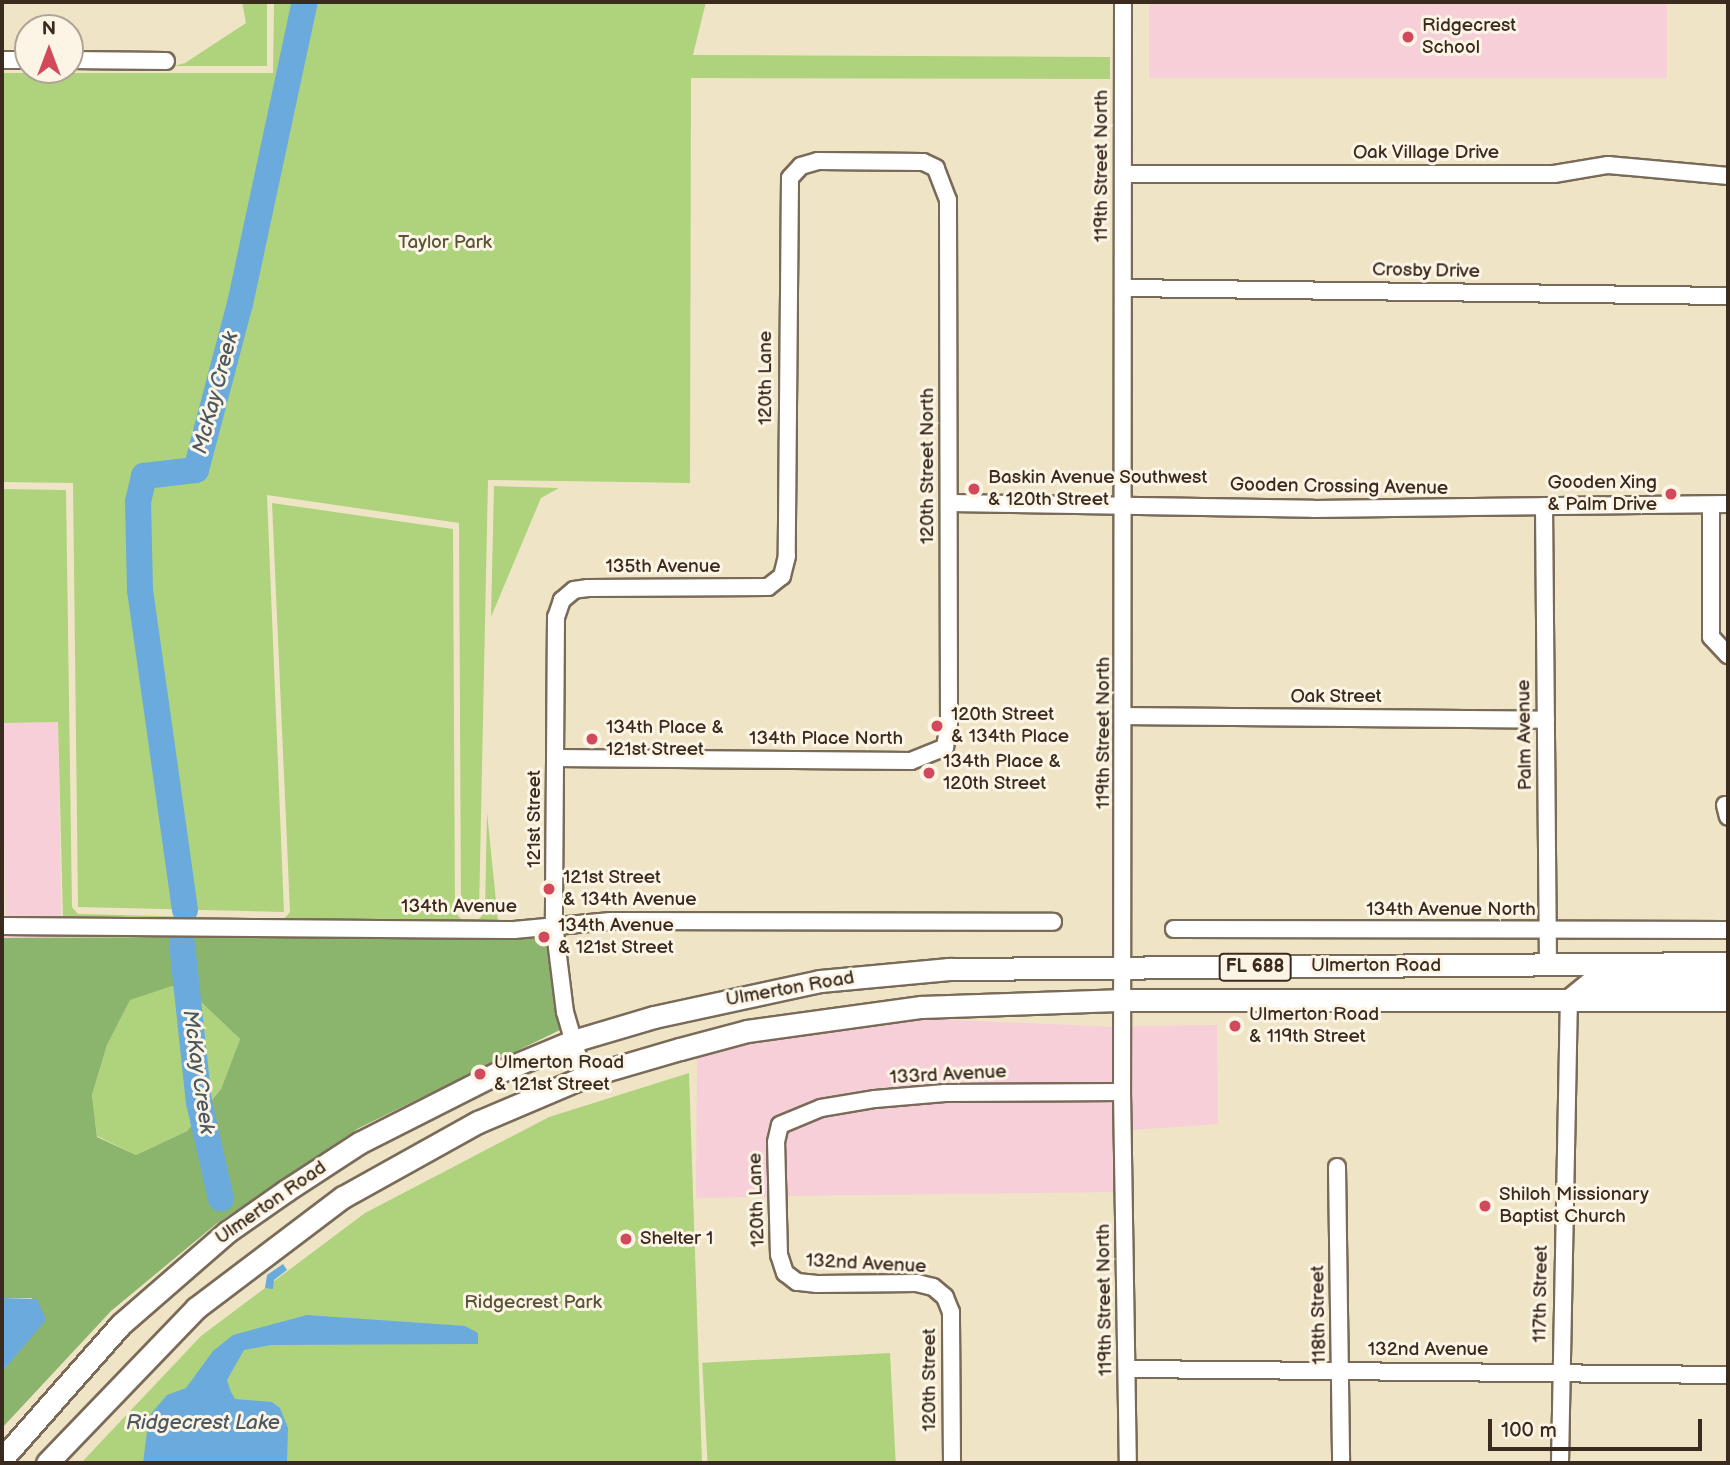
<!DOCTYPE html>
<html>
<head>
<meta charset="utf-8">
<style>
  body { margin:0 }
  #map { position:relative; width:1730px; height:1465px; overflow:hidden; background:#efe5c6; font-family:"Balsamiq Sans",sans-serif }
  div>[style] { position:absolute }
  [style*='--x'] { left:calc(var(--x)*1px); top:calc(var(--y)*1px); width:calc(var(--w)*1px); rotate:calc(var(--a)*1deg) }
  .built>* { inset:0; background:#f6cfd8; transform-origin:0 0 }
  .green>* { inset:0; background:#afd37c; transform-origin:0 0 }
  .forest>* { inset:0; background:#8bb56c }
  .water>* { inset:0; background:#6aaadd }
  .river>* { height:26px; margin:-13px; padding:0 13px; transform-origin:13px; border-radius:13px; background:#6aaadd }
  .roads { filter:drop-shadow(2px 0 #7a6b59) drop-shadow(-2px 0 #7a6b59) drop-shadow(0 2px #7a6b59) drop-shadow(0 -2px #7a6b59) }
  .minor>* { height:16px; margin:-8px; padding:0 8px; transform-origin:8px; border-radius:8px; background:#fff }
  .major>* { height:21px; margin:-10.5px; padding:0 10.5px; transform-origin:10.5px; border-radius:10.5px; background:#fff }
  .dots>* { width:19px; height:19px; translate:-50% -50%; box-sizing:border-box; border:4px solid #fcf5e5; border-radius:50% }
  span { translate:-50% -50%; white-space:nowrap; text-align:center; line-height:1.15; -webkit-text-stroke:6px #fcf5e5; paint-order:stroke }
  .shield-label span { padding:2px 5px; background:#fcf5e5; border:2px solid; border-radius:5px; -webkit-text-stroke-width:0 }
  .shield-label { font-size:18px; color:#3b2a1e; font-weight:700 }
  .poi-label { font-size:19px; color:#3b2a1e }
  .left { translate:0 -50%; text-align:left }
  .right { translate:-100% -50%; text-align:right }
  .street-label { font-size:19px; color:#3b2a1e }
  .park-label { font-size:19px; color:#585436 }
  .water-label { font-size:21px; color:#4b5761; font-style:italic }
  .frame { position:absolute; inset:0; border:4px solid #3b2a1e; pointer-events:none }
  .north { position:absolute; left:14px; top:14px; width:70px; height:70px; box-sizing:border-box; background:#fcf5e5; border:2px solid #afa495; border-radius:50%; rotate:0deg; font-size:19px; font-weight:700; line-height:28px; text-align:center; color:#3b2a1e }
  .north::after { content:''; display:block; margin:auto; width:24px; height:32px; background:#d1495b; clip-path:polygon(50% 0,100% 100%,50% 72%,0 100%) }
  .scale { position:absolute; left:1488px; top:1419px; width:214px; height:32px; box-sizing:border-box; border:4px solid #3b2a1e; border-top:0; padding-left:9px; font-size:21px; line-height:24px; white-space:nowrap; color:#3b2a1e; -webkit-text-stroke:5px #fcf5e5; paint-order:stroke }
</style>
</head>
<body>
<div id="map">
  <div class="built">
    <div style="left:1149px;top:2px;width:518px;height:76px"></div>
    <div style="left:58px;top:722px;width:196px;height:56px;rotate:89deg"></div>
    <div style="left:2px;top:934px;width:62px;height:4px"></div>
    <div style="clip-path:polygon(913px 1018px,1117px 1027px,1115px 1084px,945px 1085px,819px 1100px,770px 1120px,770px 1197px,696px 1198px,697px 1053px,748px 1039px)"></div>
    <div style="clip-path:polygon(1217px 1025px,1218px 1124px,1132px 1130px,1130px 1138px,1132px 1026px)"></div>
    <div style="clip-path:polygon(1115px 1100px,1116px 1192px,785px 1196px,786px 1131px,822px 1116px,945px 1101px)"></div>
  </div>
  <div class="green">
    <div style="clip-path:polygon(242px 2px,267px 2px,267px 66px,174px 66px,185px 63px,246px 23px)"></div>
    <div style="clip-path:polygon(274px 2px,706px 2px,693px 55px,1110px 57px,1110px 79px,691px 78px,690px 483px,488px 480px,479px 912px,461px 912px,459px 523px,267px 495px,284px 912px,78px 907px,73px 483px,2px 482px,2px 73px,273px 73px)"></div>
    <div style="clip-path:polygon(494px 486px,559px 488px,541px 498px,491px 617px)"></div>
    <div style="clip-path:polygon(2px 489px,66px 490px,72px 907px,78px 914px,284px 919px,290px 912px,272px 503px,453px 529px,455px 912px,461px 919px,479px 919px,485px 912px,487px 812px,498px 921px,63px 918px,58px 722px,2px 723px)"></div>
    <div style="clip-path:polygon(181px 983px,240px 1039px,221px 1089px,187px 1131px,136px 1155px,97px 1136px,92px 1095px,107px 1045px,130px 999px)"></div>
    <div style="clip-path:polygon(689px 1073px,702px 1463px,81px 1463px,201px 1336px,365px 1213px,549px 1117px)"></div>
    <div style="left:890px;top:1353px;width:110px;height:188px;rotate:87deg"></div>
  </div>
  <div class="forest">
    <div style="clip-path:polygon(evenodd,548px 935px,562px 1029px,359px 1128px,216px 1224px,111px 1311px,2px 1428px,2px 1372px,17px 1353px,32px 1298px,2px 1298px,2px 938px,548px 935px,181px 983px,240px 1039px,221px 1089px,187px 1131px,136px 1155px,97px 1137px,92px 1095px,107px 1045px,130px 1000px,181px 983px)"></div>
  </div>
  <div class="water">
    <div style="clip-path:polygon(283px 1264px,287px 1270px,274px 1280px,273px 1289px,265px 1288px,267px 1275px)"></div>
    <div style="clip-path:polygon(2px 1298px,37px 1299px,46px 1320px,2px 1372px)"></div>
    <div style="clip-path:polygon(307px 1315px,465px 1326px,478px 1333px,478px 1344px,271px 1345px,244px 1350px,227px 1380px,231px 1392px,235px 1399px,272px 1402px,280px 1408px,288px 1428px,287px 1463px,143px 1463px,149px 1416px,167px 1395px,186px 1388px,213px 1351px,233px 1335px)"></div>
  </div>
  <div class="river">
    <div style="--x:185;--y:910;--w:323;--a:-98"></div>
    <div style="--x:140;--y:590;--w:88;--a:-91.3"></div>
    <div style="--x:138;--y:502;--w:27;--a:-77"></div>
    <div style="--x:144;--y:476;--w:52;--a:-6.6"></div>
    <div style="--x:196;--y:470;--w:172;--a:-75.2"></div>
    <div style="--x:240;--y:304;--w:309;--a:-77.9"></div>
    <div style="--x:182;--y:944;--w:159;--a:83.9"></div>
    <div style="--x:199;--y:1102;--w:99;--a:77.2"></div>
  </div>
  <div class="roads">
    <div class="minor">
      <div style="--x:1123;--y:2;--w:1090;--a:90.05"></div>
      <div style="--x:1122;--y:1092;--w:371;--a:89.1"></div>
      <div style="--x:2;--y:60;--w:26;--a:0"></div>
      <div style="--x:70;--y:60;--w:96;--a:0.6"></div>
      <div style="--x:1123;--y:174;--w:431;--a:0"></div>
      <div style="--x:1554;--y:174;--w:55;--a:-9.5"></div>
      <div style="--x:1608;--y:165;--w:121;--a:5.2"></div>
      <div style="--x:1124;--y:288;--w:604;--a:0.76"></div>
      <div style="--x:950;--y:503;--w:363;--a:0.9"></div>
      <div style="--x:1313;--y:509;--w:415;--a:-0.7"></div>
      <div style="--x:1711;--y:505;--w:132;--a:90"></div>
      <div style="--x:1711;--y:637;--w:25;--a:47"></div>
      <div style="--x:1544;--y:506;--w:458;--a:89.5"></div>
      <div style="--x:1125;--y:716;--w:421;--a:0.5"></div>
      <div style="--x:556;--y:758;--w:355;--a:0.5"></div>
      <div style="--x:911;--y:761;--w:37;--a:-22"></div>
      <div style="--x:945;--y:747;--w:23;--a:-80"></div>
      <div style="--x:949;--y:724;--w:524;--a:-90.11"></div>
      <div style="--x:948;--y:200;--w:34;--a:-111"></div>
      <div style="--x:936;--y:168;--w:14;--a:-155"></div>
      <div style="--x:923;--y:162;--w:105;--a:-179.5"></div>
      <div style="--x:818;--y:161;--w:18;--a:164"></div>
      <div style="--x:801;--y:166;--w:16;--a:133"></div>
      <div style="--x:790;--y:178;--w:378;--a:90.5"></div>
      <div style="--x:787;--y:556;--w:21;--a:104"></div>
      <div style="--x:782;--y:576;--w:18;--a:142"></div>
      <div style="--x:768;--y:587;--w:180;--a:179.7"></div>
      <div style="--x:588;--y:588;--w:14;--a:172"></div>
      <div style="--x:574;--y:590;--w:16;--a:140"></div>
      <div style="--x:562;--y:600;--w:18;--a:109"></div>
      <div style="--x:556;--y:617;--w:307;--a:90.4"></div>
      <div style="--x:554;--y:924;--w:89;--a:82.9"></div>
      <div style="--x:565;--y:1012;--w:68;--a:73.7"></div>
      <div style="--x:1725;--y:805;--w:12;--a:76"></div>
      <div style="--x:2;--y:926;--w:512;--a:0.45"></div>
      <div style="--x:514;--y:930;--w:97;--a:-5.3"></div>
      <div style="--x:611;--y:921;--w:442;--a:0.1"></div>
      <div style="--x:1174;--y:929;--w:554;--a:0.1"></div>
      <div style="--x:1337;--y:1167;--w:296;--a:89.2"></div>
      <div style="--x:1128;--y:1369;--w:600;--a:0.57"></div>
      <div style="--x:952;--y:1463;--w:151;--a:-90.4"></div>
      <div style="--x:951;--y:1312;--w:16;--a:-112"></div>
      <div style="--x:945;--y:1297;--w:16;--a:-140"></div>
      <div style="--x:933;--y:1287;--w:16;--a:-166"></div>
      <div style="--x:917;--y:1283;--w:100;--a:179.4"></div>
      <div style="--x:817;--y:1284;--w:20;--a:-174"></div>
      <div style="--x:797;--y:1282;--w:15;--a:-143"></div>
      <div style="--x:785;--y:1273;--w:19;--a:-108"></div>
      <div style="--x:779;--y:1255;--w:113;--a:-91.5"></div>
      <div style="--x:776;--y:1142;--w:17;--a:-77"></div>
      <div style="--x:780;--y:1125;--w:44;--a:-22.5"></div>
      <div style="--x:821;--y:1108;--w:55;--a:-9.5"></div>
      <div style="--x:875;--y:1099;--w:70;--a:-4.9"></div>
      <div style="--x:945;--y:1093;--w:177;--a:-0.3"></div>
      <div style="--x:1560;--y:1463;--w:463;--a:-88.9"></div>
    </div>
    <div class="major">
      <div style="--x:1569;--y:1000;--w:27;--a:-39"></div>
      <div style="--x:1590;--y:983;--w:14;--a:-12"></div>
      <div style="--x:1604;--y:980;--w:124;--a:-0.5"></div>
      <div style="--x:2;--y:1459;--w:179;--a:-48.6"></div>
      <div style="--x:120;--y:1325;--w:142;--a:-41"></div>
      <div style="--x:227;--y:1232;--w:73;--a:-35"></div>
      <div style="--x:287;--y:1190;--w:86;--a:-33.1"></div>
      <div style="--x:359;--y:1143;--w:159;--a:-26.9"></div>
      <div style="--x:501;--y:1071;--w:78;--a:-22.6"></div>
      <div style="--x:573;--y:1041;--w:84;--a:-16.5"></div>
      <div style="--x:654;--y:1017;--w:170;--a:-12.2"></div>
      <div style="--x:820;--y:981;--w:130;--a:-5.3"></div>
      <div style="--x:949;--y:969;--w:779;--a:-0.44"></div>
      <div style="--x:47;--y:1463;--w:215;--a:-46.1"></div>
      <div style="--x:196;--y:1308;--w:184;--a:-37.1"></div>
      <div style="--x:343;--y:1197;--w:154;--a:-29.1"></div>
      <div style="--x:478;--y:1122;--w:115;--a:-23"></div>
      <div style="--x:584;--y:1077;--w:100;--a:-16.3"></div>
      <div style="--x:680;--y:1049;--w:69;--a:-15"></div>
      <div style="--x:747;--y:1031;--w:176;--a:-7.9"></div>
      <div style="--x:921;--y:1007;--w:204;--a:-2"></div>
      <div style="--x:1125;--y:1000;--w:603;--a:0"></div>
    </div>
  </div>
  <div class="dots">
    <div style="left:1408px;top:37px;background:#d1495b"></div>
    <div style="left:974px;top:489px;background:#d1495b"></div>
    <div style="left:1671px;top:494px;background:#d1495b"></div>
    <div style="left:937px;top:726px;background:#d1495b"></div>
    <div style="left:592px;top:739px;background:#d1495b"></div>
    <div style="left:929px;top:773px;background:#d1495b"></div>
    <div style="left:549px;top:889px;background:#d1495b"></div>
    <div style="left:544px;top:937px;background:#d1495b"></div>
    <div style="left:1235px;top:1026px;background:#d1495b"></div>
    <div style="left:480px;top:1074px;background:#d1495b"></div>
    <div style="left:1485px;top:1206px;background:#d1495b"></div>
    <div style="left:626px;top:1239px;background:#d1495b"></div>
  </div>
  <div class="shield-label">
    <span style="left:1255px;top:967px">FL 688</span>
  </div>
  <div class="poi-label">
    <span class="left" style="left:1422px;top:37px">Ridgecrest<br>School</span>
    <span class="left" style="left:988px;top:489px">Baskin Avenue Southwest<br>&amp; 120th Street</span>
    <span class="right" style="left:1657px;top:494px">Gooden Xing<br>&amp; Palm Drive</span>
    <span class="left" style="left:951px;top:726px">120th Street<br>&amp; 134th Place</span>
    <span class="left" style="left:606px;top:739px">134th Place &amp;<br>121st Street</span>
    <span class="left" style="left:943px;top:773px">134th Place &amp;<br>120th Street</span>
    <span class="left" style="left:563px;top:889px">121st Street<br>&amp; 134th Avenue</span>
    <span class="left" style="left:558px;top:937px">134th Avenue<br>&amp; 121st Street</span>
    <span class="left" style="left:1249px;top:1026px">Ulmerton Road<br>&amp; 119th Street</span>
    <span class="left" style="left:494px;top:1074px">Ulmerton Road<br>&amp; 121st Street</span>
    <span class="left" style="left:1499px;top:1206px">Shiloh Missionary<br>Baptist Church</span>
    <span class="left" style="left:640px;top:1239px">Shelter 1</span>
  </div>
  <div class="street-label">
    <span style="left:1426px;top:153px">Oak Village Drive</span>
    <span style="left:1102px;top:166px;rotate:-90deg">119th Street North</span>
    <span style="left:1426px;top:271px;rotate:1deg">Crosby Drive</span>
    <span style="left:766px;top:378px;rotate:-90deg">120th Lane</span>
    <span style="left:928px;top:466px;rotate:-90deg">120th Street North</span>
    <span style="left:1339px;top:487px;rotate:1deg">Gooden Crossing Avenue</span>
    <span style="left:663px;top:567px">135th Avenue</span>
    <span style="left:1336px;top:697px">Oak Street</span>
    <span style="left:1104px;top:733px;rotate:-90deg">119th Street North</span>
    <span style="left:1525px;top:735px;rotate:-91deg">Palm Avenue</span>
    <span style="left:826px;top:739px">134th Place North</span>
    <span style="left:535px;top:819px;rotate:-90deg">121st Street</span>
    <span style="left:459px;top:907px">134th Avenue</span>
    <span style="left:1451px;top:910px">134th Avenue North</span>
    <span style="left:1376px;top:966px">Ulmerton Road</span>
    <span style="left:790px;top:989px;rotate:-10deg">Ulmerton Road</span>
    <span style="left:948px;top:1075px;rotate:-3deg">133rd Avenue</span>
    <span style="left:757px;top:1200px;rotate:-92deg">120th Lane</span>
    <span style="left:271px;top:1203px;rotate:-35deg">Ulmerton Road</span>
    <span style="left:866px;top:1264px;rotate:3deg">132nd Avenue</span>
    <span style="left:1541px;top:1294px;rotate:-89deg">117th Street</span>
    <span style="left:1105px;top:1300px;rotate:-91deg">119th Street North</span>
    <span style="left:1319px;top:1315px;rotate:-91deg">118th Street</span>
    <span style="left:1428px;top:1350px">132nd Avenue</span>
    <span style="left:930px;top:1380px;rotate:-90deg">120th Street</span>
  </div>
  <div class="park-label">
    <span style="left:445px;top:243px">Taylor Park</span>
    <span style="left:533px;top:1303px">Ridgecrest Park</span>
  </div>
  <div class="water-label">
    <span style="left:216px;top:393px;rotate:-75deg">McKay Creek</span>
    <span style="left:198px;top:1072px;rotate:82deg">McKay Creek</span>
    <span style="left:203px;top:1423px">Ridgecrest Lake</span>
  </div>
  <div class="frame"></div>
  <div class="north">N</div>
  <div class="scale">100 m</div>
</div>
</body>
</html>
